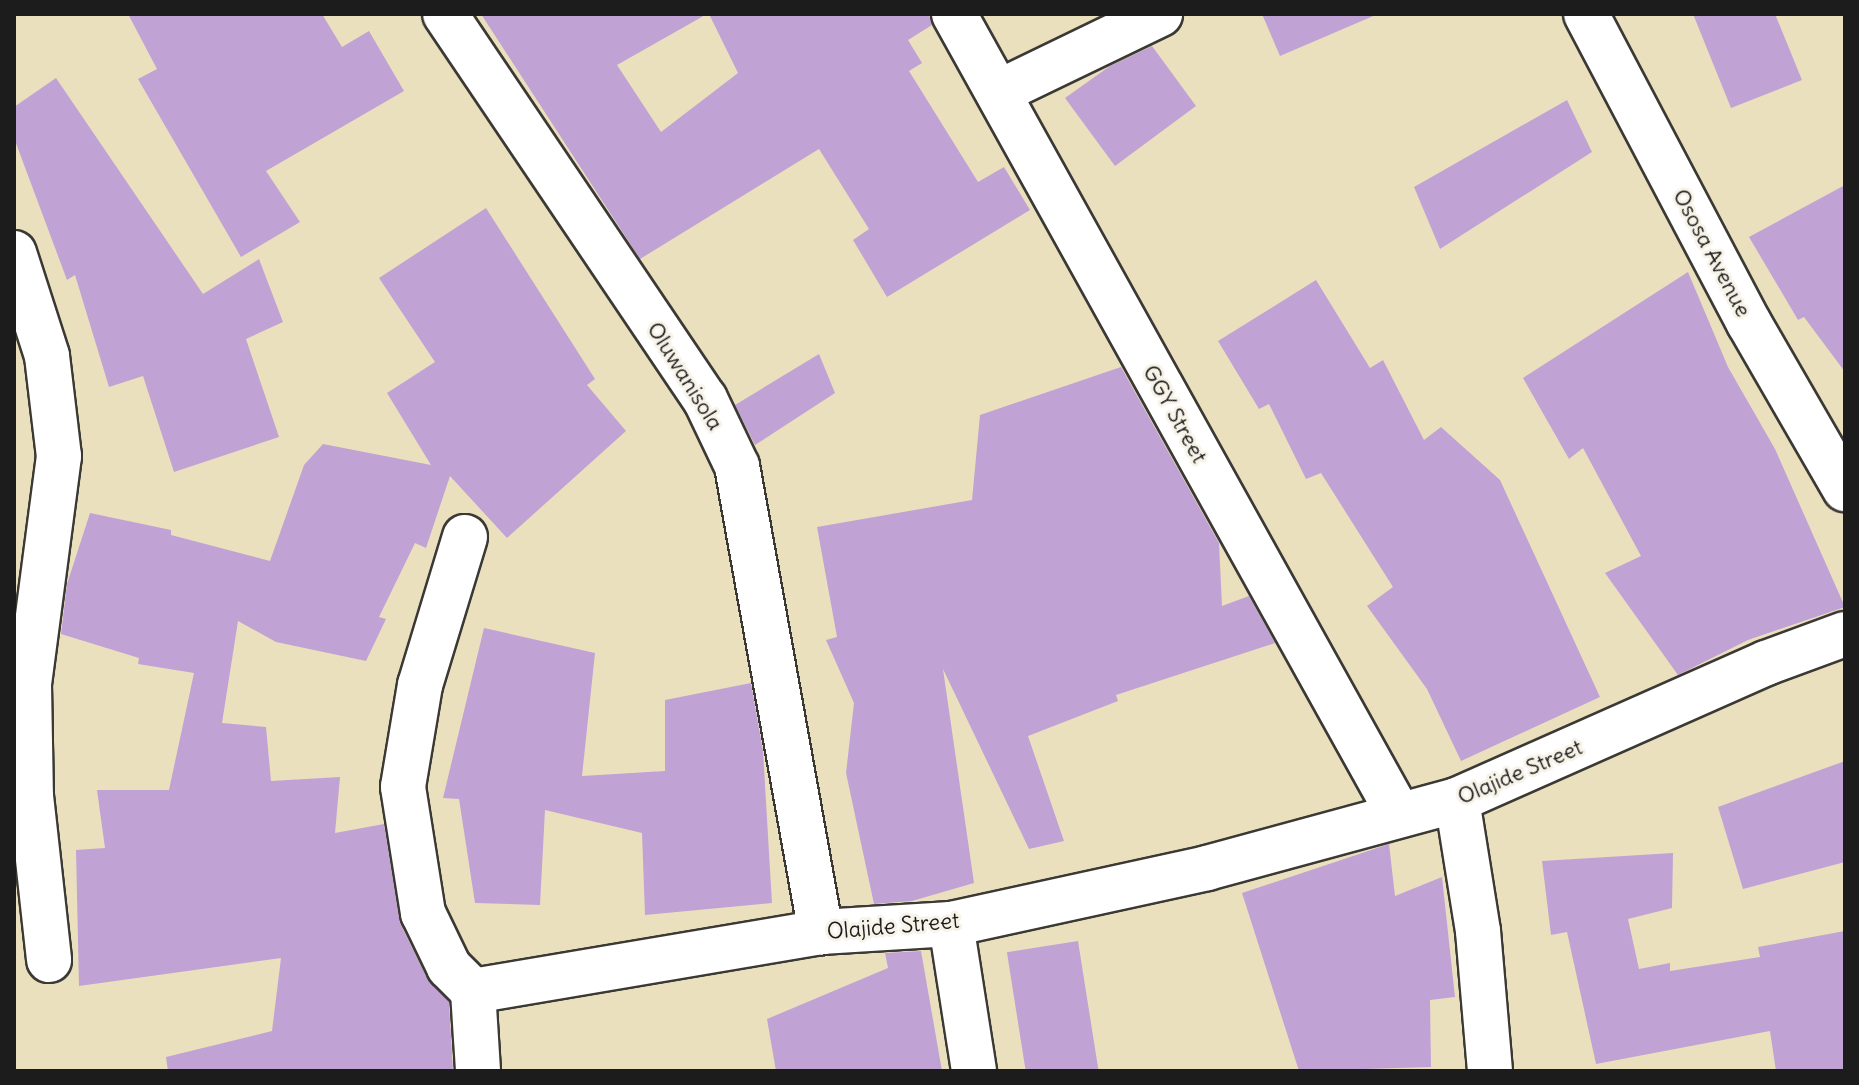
<!DOCTYPE html>
<html>
<head>
<meta charset="utf-8">
<style>
  body { margin:0 }
  #map { position:relative; width:1859px; height:1085px; overflow:hidden; background:#eae0be; font-family:Delius,sans-serif }
  div>[style] { position:absolute }
  [style*='--x'] { left:calc(var(--x)*1px); top:calc(var(--y)*1px); width:calc(var(--w)*1px); rotate:calc(var(--a)*1deg) }
  .building>* { inset:0; background:#c1a2d5; transform-origin:0 0 }
  .roads { filter:drop-shadow(2px 0 #3b3934) drop-shadow(-2px 0 #3b3934) drop-shadow(0 2px #3b3934) drop-shadow(0 -2px #3b3934) }
  .minor>* { height:44px; margin:-22px; padding:0 22px; transform-origin:22px; border-radius:22px; background:#fff }
  span { translate:-50% -50%; white-space:nowrap; text-align:center; line-height:1.15; -webkit-text-stroke:6px #f7f3e8; paint-order:stroke }
  .street-label { font-size:22px; color:#1c1c1c }
  .frame { position:absolute; inset:0; border:16px solid #1c1c1c; pointer-events:none }
</style>
</head>
<body>
<div id="map">
  <div class="building">
    <div style="clip-path:polygon(128px 14px,322px 14px,342px 47px,369px 31px,404px 91px,266px 171px,300px 222px,241px 257px,138px 79px,157px 69px)"></div>
    <div style="clip-path:polygon(481px 14px,707px 14px,617px 65px,661px 132px,738px 73px,709px 14px,929px 14px,932px 25px,908px 40px,922px 63px,909px 71px,978px 182px,1004px 167px,1030px 210px,887px 297px,853px 240px,869px 229px,819px 149px,640px 259px)"></div>
    <div style="clip-path:polygon(1262px 14px,1378px 14px,1280px 56px)"></div>
    <div style="clip-path:polygon(1693px 14px,1775px 14px,1802px 80px,1731px 108px)"></div>
    <div style="clip-path:polygon(1152px 46px,1196px 106px,1115px 166px,1065px 98px,1110px 66px)"></div>
    <div style="clip-path:polygon(56px 78px,203px 294px,259px 259px,283px 322px,246px 339px,279px 437px,174px 472px,143px 376px,109px 387px,75px 275px,67px 280px,14px 138px,14px 107px)"></div>
    <div style="clip-path:polygon(1567px 100px,1592px 152px,1440px 249px,1414px 187px)"></div>
    <div style="clip-path:polygon(1845px 185px,1845px 372px,1804px 317px,1798px 320px,1749px 237px)"></div>
    <div style="clip-path:polygon(486px 208px,595px 379px,587px 385px,626px 431px,507px 538px,450px 476px,426px 548px,415px 543px,379px 617px,386px 619px,366px 661px,276px 642px,238px 621px,222px 723px,266px 727px,271px 781px,340px 777px,335px 833px,384px 824px,400px 923px,427px 978px,449px 1002px,453px 1071px,168px 1071px,166px 1057px,272px 1031px,281px 958px,79px 986px,76px 850px,105px 848px,97px 790px,169px 790px,194px 673px,138px 664px,139px 658px,61px 634px,67px 584px,90px 513px,171px 530px,171px 535px,270px 561px,304px 465px,323px 444px,431px 465px,387px 393px,435px 362px,379px 278px)"></div>
    <div style="clip-path:polygon(1688px 272px,1728px 367px,1775px 449px,1845px 607px,1748px 640px,1678px 675px,1605px 573px,1641px 556px,1583px 448px,1569px 459px,1523px 378px)"></div>
    <div style="clip-path:polygon(1316px 280px,1370px 368px,1383px 360px,1424px 440px,1441px 427px,1500px 480px,1600px 697px,1461px 761px,1427px 689px,1367px 606px,1393px 587px,1321px 473px,1306px 479px,1269px 404px,1259px 409px,1218px 341px)"></div>
    <div style="clip-path:polygon(819px 354px,835px 393px,755px 445px,735px 405px)"></div>
    <div style="clip-path:polygon(1121px 367px,1219px 543px,1222px 606px,1249px 596px,1275px 643px,1116px 695px,1118px 701px,1028px 736px,1064px 841px,1029px 849px,943px 669px,974px 883px,912px 901px,874px 904px,846px 773px,854px 703px,826px 640px,837px 637px,817px 527px,972px 500px,980px 415px)"></div>
    <div style="clip-path:polygon(484px 628px,595px 653px,582px 776px,665px 771px,665px 700px,751px 683px,763px 751px,772px 903px,645px 915px,642px 833px,545px 810px,540px 905px,475px 903px,459px 799px,443px 798px)"></div>
    <div style="clip-path:polygon(1845px 761px,1845px 862px,1743px 889px,1718px 807px)"></div>
    <div style="clip-path:polygon(1389px 844px,1395px 896px,1442px 877px,1455px 997px,1430px 1000px,1431px 1067px,1299px 1071px,1242px 893px)"></div>
    <div style="clip-path:polygon(1673px 853px,1672px 908px,1628px 919px,1639px 969px,1670px 963px,1670px 971px,1760px 957px,1758px 947px,1845px 931px,1845px 1071px,1776px 1071px,1770px 1031px,1596px 1064px,1567px 932px,1551px 935px,1542px 861px)"></div>
    <div style="left:1078px;top:941px;width:132px;height:72px;rotate:81deg"></div>
    <div style="clip-path:polygon(921px 951px,942px 1071px,776px 1071px,767px 1019px,888px 968px,885px 953px)"></div>
  </div>
  <div class="roads">
    <div class="minor">
      <div style="--x:445;--y:14;--w:465;--a:56"></div>
      <div style="--x:705;--y:399;--w:74;--a:64.5"></div>
      <div style="--x:737;--y:466;--w:474;--a:79.8"></div>
      <div style="--x:954;--y:14;--w:914;--a:60.94"></div>
      <div style="--x:1586;--y:14;--w:349;--a:62.2"></div>
      <div style="--x:1749;--y:323;--w:192;--a:60"></div>
      <div style="--x:999;--y:92;--w:179;--a:-25.8"></div>
      <div style="--x:14;--y:253;--w:108;--a:72.2"></div>
      <div style="--x:47;--y:356;--w:101;--a:83.2"></div>
      <div style="--x:59;--y:456;--w:231;--a:97.5"></div>
      <div style="--x:29;--y:685;--w:111;--a:89"></div>
      <div style="--x:31;--y:796;--w:165;--a:83.7"></div>
      <div style="--x:465;--y:537;--w:155;--a:106.9"></div>
      <div style="--x:420;--y:685;--w:103;--a:99.5"></div>
      <div style="--x:403;--y:787;--w:128;--a:81"></div>
      <div style="--x:423;--y:913;--w:60;--a:64.3"></div>
      <div style="--x:449;--y:967;--w:34;--a:45"></div>
      <div style="--x:473;--y:991;--w:353;--a:-9.6"></div>
      <div style="--x:821;--y:932;--w:130;--a:-3.5"></div>
      <div style="--x:951;--y:924;--w:262;--a:-12.3"></div>
      <div style="--x:1207;--y:868;--w:259;--a:-15.2"></div>
      <div style="--x:1457;--y:800;--w:338;--a:-23.9"></div>
      <div style="--x:1766;--y:663;--w:84;--a:-20.2"></div>
      <div style="--x:1457;--y:800;--w:133;--a:80.9"></div>
      <div style="--x:1478;--y:931;--w:141;--a:85.1"></div>
      <div style="--x:951;--y:924;--w:149;--a:81.1"></div>
      <div style="--x:473;--y:991;--w:80;--a:86.4"></div>
    </div>
  </div>
  <div class="street-label">
    <span style="left:1712px;top:253px;rotate:62deg">Ososa Avenue</span>
    <span style="left:685px;top:376px;rotate:58deg">Oluwanisola</span>
    <span style="left:1175px;top:414px;rotate:61deg">GGY Street</span>
    <span style="left:1520px;top:772px;rotate:-23deg">Olajide Street</span>
    <span style="left:893px;top:926px;rotate:-5deg">Olajide Street</span>
  </div>
  <div class="frame"></div>
</div>
</body>
</html>
